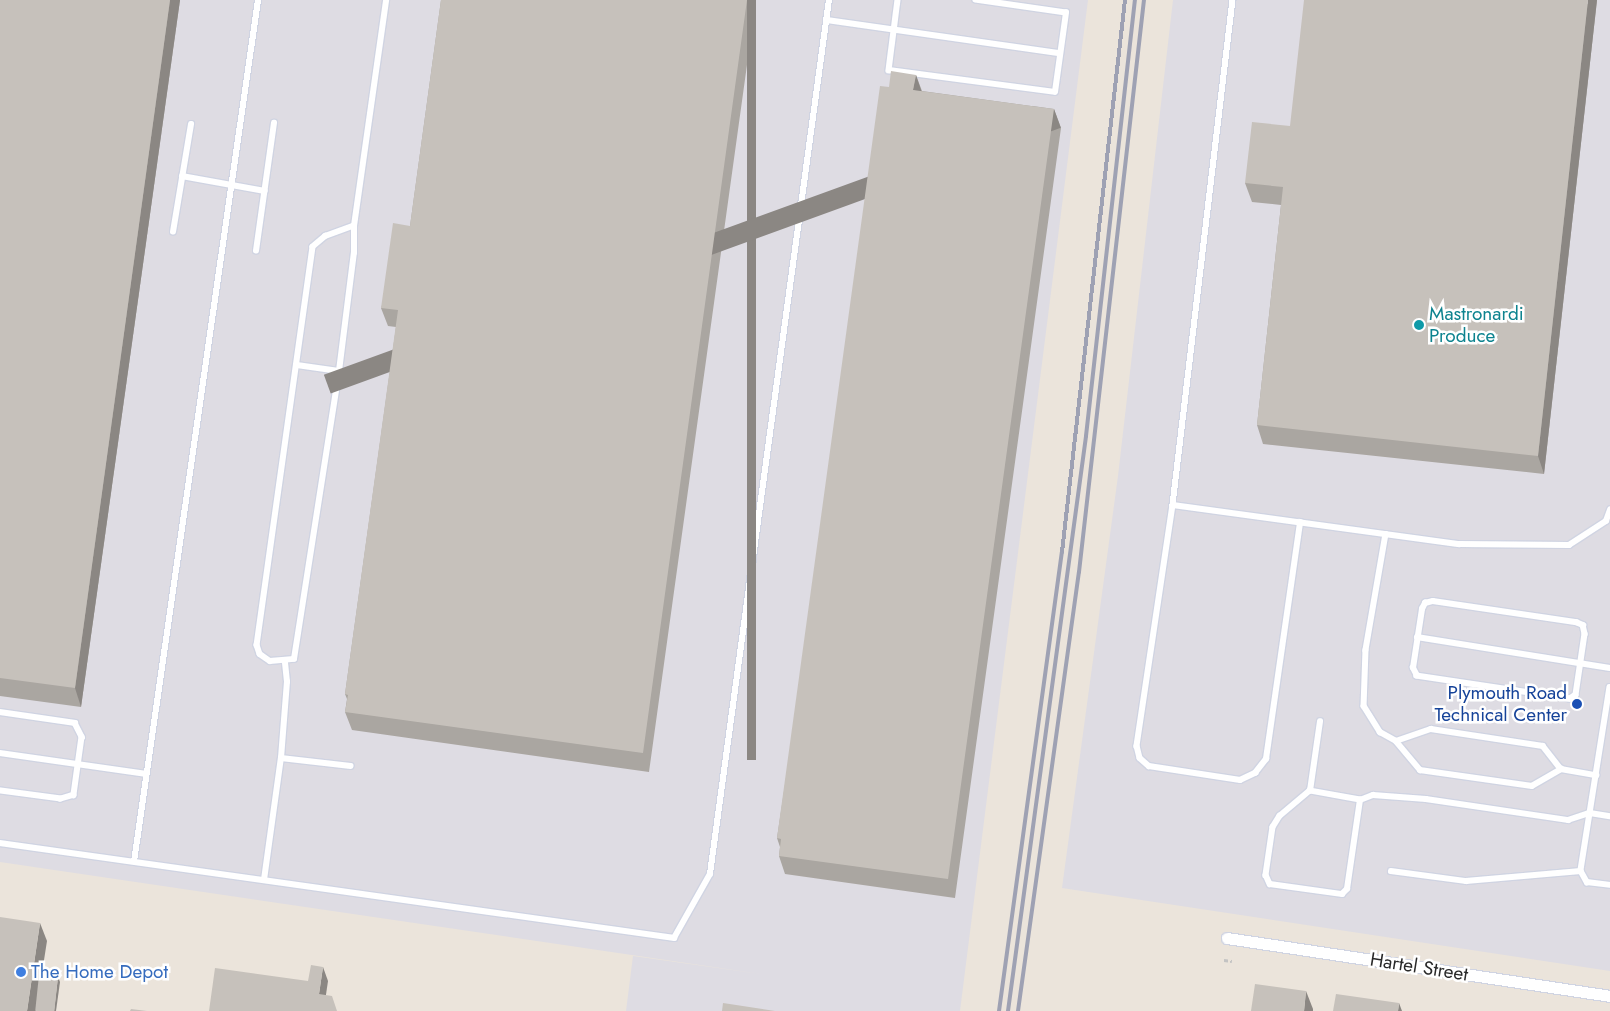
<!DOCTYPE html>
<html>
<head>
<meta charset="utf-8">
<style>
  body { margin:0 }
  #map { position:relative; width:1610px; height:1011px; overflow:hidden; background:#ebe4db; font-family:Jost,sans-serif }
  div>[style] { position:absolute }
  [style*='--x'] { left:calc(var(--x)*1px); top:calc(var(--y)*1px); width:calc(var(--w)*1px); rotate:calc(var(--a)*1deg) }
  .industrial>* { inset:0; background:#dedce3 }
  .path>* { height:2.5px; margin-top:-1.25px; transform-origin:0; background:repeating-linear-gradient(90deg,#c3c3c3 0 4px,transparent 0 6.5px) }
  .roads { filter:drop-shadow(1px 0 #d0d4e2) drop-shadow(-1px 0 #d0d4e2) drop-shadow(0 1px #d0d4e2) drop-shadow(0 -1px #d0d4e2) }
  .lane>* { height:5.5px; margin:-2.75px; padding:0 2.75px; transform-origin:2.75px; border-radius:2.75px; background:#fff }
  .street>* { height:11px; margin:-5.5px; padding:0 5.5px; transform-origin:5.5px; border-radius:5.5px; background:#fff }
  .rail>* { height:4px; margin:-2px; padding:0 2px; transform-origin:2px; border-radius:2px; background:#9ea1b3 }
  .wall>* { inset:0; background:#aaa6a1 }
  .shaded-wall>* { inset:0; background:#8b8783; transform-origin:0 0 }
  .building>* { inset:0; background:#c6c1bb; transform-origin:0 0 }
  .dots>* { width:14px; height:14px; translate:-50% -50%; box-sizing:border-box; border:2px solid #fff; border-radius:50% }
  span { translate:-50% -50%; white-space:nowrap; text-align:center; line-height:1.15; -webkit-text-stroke:5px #fff; paint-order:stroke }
  .culture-label { font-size:19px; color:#0d838f }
  .left { translate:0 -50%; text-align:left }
  .transit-label { font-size:19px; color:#164399 }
  .right { translate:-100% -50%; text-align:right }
  .street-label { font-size:19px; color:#292929 }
  .shop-label { font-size:19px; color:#366cbe }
</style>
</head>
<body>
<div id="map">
  <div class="industrial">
    <div style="clip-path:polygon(0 0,1088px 0,960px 1011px,626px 1011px,633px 956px,781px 977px,0 862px)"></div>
    <div style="clip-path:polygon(1173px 0,1610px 0,1610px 971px,1062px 888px,1118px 476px)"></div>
  </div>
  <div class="path">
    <div style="--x:1224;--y:960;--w:8;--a:7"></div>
  </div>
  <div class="roads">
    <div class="lane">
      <div style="--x:898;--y:0;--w:71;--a:97.3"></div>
      <div style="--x:889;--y:70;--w:167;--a:7.5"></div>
      <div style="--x:1055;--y:92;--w:80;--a:-82.1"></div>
      <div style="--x:1066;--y:13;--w:91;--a:-171.8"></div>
      <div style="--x:1233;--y:0;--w:509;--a:96.78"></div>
      <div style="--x:1173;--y:505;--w:289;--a:7.8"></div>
      <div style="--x:1459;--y:544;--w:110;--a:0.5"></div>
      <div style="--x:1569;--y:545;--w:44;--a:-33"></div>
      <div style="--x:1606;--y:521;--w:12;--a:-70"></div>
      <div style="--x:827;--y:20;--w:235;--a:8.1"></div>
      <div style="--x:182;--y:176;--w:84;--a:10.2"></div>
      <div style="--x:354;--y:226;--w:30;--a:160"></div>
      <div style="--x:326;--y:236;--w:17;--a:140"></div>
      <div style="--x:313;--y:247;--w:402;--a:98"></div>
      <div style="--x:257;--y:645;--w:9;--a:72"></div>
      <div style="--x:260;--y:654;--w:12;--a:35"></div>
      <div style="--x:270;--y:661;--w:24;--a:-5"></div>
      <div style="--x:294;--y:659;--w:291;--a:-81.1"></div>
      <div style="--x:339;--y:371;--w:119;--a:-82.8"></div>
      <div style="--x:354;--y:253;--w:27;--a:-90"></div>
      <div style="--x:354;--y:226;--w:228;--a:-81.9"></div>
      <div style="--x:173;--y:232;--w:109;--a:-80.5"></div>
      <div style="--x:256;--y:251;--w:129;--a:-82"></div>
      <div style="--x:297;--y:365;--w:42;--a:8.1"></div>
      <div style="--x:1173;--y:505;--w:244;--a:98.5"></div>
      <div style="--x:1137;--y:746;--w:12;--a:76"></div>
      <div style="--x:1140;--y:758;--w:12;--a:42"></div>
      <div style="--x:1149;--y:766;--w:92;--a:8.7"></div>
      <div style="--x:1240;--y:780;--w:17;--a:-25"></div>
      <div style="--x:1255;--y:773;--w:18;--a:-52"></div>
      <div style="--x:1266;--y:759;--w:239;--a:-81.8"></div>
      <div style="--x:1386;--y:534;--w:118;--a:99.8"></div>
      <div style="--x:1366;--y:650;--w:56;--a:92"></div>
      <div style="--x:1364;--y:706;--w:31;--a:58"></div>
      <div style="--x:1380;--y:732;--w:18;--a:29"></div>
      <div style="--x:1396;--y:741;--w:38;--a:50"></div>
      <div style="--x:1420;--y:770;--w:113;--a:8.1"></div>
      <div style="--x:1532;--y:786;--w:34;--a:-30"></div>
      <div style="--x:1561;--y:769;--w:36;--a:10"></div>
      <div style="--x:1433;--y:601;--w:145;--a:8.4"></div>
      <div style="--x:1576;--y:622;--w:8;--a:23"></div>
      <div style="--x:1583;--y:625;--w:9;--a:77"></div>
      <div style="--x:1585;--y:634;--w:62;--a:98.4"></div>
      <div style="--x:1576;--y:695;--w:7;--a:146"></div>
      <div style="--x:1570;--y:699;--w:155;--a:-171.5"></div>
      <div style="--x:1417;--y:676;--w:9;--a:-117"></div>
      <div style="--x:1413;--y:668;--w:60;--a:-81.3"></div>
      <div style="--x:1422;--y:609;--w:7;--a:-63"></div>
      <div style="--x:1425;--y:603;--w:8;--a:-14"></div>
      <div style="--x:1417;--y:637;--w:195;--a:9.1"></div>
      <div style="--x:1610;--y:687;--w:186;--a:99"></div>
      <div style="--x:1581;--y:871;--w:13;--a:61"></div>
      <div style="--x:1587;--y:882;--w:23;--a:7"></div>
      <div style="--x:0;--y:712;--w:76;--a:8.3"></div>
      <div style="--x:75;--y:723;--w:16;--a:63"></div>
      <div style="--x:82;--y:737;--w:59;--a:97.9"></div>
      <div style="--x:74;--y:795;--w:14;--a:163"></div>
      <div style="--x:61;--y:799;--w:62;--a:-172.5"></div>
      <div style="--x:1396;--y:741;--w:37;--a:-19"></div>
      <div style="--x:1431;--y:729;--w:113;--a:8.6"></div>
      <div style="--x:1543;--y:746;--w:29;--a:52"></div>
      <div style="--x:0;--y:753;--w:148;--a:8.1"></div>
      <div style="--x:281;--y:758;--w:70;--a:6.5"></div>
      <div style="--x:1310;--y:791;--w:70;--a:-81.8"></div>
      <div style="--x:1360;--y:800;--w:51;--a:-169.8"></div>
      <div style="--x:1310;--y:791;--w:39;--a:140"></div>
      <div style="--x:1280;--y:816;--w:13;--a:122"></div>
      <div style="--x:1273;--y:827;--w:49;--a:98.3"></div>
      <div style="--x:1266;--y:875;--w:10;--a:66"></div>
      <div style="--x:1270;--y:884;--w:73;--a:7.9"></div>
      <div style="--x:1342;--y:894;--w:7;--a:-45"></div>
      <div style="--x:1347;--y:889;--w:90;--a:-81.7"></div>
      <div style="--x:1360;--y:800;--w:14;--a:-21"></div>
      <div style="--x:1373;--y:795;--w:53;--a:4.3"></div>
      <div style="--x:1426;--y:799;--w:144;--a:8.4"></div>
      <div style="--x:1568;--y:820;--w:23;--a:-18"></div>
      <div style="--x:1590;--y:813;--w:20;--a:9"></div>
      <div style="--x:0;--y:843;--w:681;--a:8.02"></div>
      <div style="--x:674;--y:938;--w:73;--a:-60.6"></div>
      <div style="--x:710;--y:874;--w:882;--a:-82.25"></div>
      <div style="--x:134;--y:862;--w:871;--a:-81.81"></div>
      <div style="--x:1391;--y:871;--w:76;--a:7.6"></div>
      <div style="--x:1466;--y:881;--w:115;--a:-5"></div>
      <div style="--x:264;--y:880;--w:123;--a:-82.1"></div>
      <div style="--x:281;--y:758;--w:76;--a:-85.5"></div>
      <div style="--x:287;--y:682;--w:20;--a:-96"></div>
    </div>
    <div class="street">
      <div style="--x:1227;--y:938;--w:387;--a:8.6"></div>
    </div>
  </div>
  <div class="rail">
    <div style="--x:999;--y:1011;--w:463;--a:-82.2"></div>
    <div style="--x:1062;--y:552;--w:556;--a:-83.49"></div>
    <div style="--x:1008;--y:1011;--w:580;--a:-82.27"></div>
    <div style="--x:1086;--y:436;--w:439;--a:-83.6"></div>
    <div style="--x:1018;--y:1011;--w:443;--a:-82.1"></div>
    <div style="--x:1079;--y:572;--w:576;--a:-83.52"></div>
  </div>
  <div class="wall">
    <div style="clip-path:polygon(0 0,180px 0,81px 707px,0 696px)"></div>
    <div style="clip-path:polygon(441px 0,756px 0,649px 772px,352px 730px,345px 712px,347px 699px,345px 694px,396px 327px,388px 326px,381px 308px,410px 226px)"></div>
    <div style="clip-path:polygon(1597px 0,1544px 474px,1263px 444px,1257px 425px,1281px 205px,1252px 202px,1245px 183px,1290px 126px)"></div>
    <div style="clip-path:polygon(916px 75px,922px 91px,1054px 109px,1061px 128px,955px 898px,785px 874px,779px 856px,780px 847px,777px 838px,889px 87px)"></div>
  </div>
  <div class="shaded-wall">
    <div style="clip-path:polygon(170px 0,180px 0,81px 707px,75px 688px)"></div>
    <div style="left:747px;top:0;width:9px;height:760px"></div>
    <div style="clip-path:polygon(1588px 0,1597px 0,1544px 474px,1538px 456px)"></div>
    <div style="clip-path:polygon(916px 75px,922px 93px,913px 90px)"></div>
    <div style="left:1054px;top:109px;width:20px;height:777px;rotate:70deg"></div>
    <div style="clip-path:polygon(40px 923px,47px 941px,36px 1011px,27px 1011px)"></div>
    <div style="clip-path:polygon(323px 967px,328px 981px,324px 1008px,319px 994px)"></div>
    <div style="clip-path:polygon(58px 977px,60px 982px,56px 1011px,54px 1011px)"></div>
    <div style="clip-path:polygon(1306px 991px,1313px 1009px,1313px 1011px,1304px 1011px)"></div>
    <div style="clip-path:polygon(1399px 1003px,1402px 1011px,1398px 1011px)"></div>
  </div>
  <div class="building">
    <div style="clip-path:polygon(0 0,170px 0,75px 688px,0 678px)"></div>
    <div style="clip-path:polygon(441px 0,747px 0,643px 753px,345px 712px,348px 695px,345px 694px,398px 310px,381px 308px,393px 223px,410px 226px)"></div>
    <div style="clip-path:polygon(1304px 0,1588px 0,1538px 456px,1257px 425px,1283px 187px,1245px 183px,1252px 122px,1290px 126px)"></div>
    <div style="clip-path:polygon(891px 71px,916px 75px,913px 90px,1054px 109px,948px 879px,779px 856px,781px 839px,777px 838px,880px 86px,889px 87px)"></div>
    <div style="clip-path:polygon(0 917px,40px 923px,27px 1011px,0 1011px)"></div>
    <div style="clip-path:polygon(311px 965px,323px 967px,319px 994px,332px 996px,337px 1011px,209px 1011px,215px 968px,308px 981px)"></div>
    <div style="left:39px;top:975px;width:19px;height:36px;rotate:6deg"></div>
    <div style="clip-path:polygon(1255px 984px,1306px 991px,1304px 1011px,1251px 1011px)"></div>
    <div style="clip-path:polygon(1336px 994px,1399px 1003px,1398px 1011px,1333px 1011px)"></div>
    <div style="clip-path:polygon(723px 1003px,775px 1011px,722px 1011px)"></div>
    <div style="clip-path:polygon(131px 1009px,147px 1011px,130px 1011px)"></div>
  </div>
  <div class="dots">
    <div style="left:1419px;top:325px;background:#0f9aa8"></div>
    <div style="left:1577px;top:704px;background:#1a4fb4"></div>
    <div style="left:21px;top:972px;background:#3f7fe0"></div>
  </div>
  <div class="culture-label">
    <span class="left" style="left:1429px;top:325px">Mastronardi<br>Produce</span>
  </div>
  <div class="transit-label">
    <span class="right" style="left:1567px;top:704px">Plymouth Road<br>Technical Center</span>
  </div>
  <div class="street-label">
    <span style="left:1419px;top:967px;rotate:9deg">Hartel Street</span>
  </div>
  <div class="shop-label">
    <span class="left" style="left:31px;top:972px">The Home Depot</span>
  </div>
</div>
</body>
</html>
